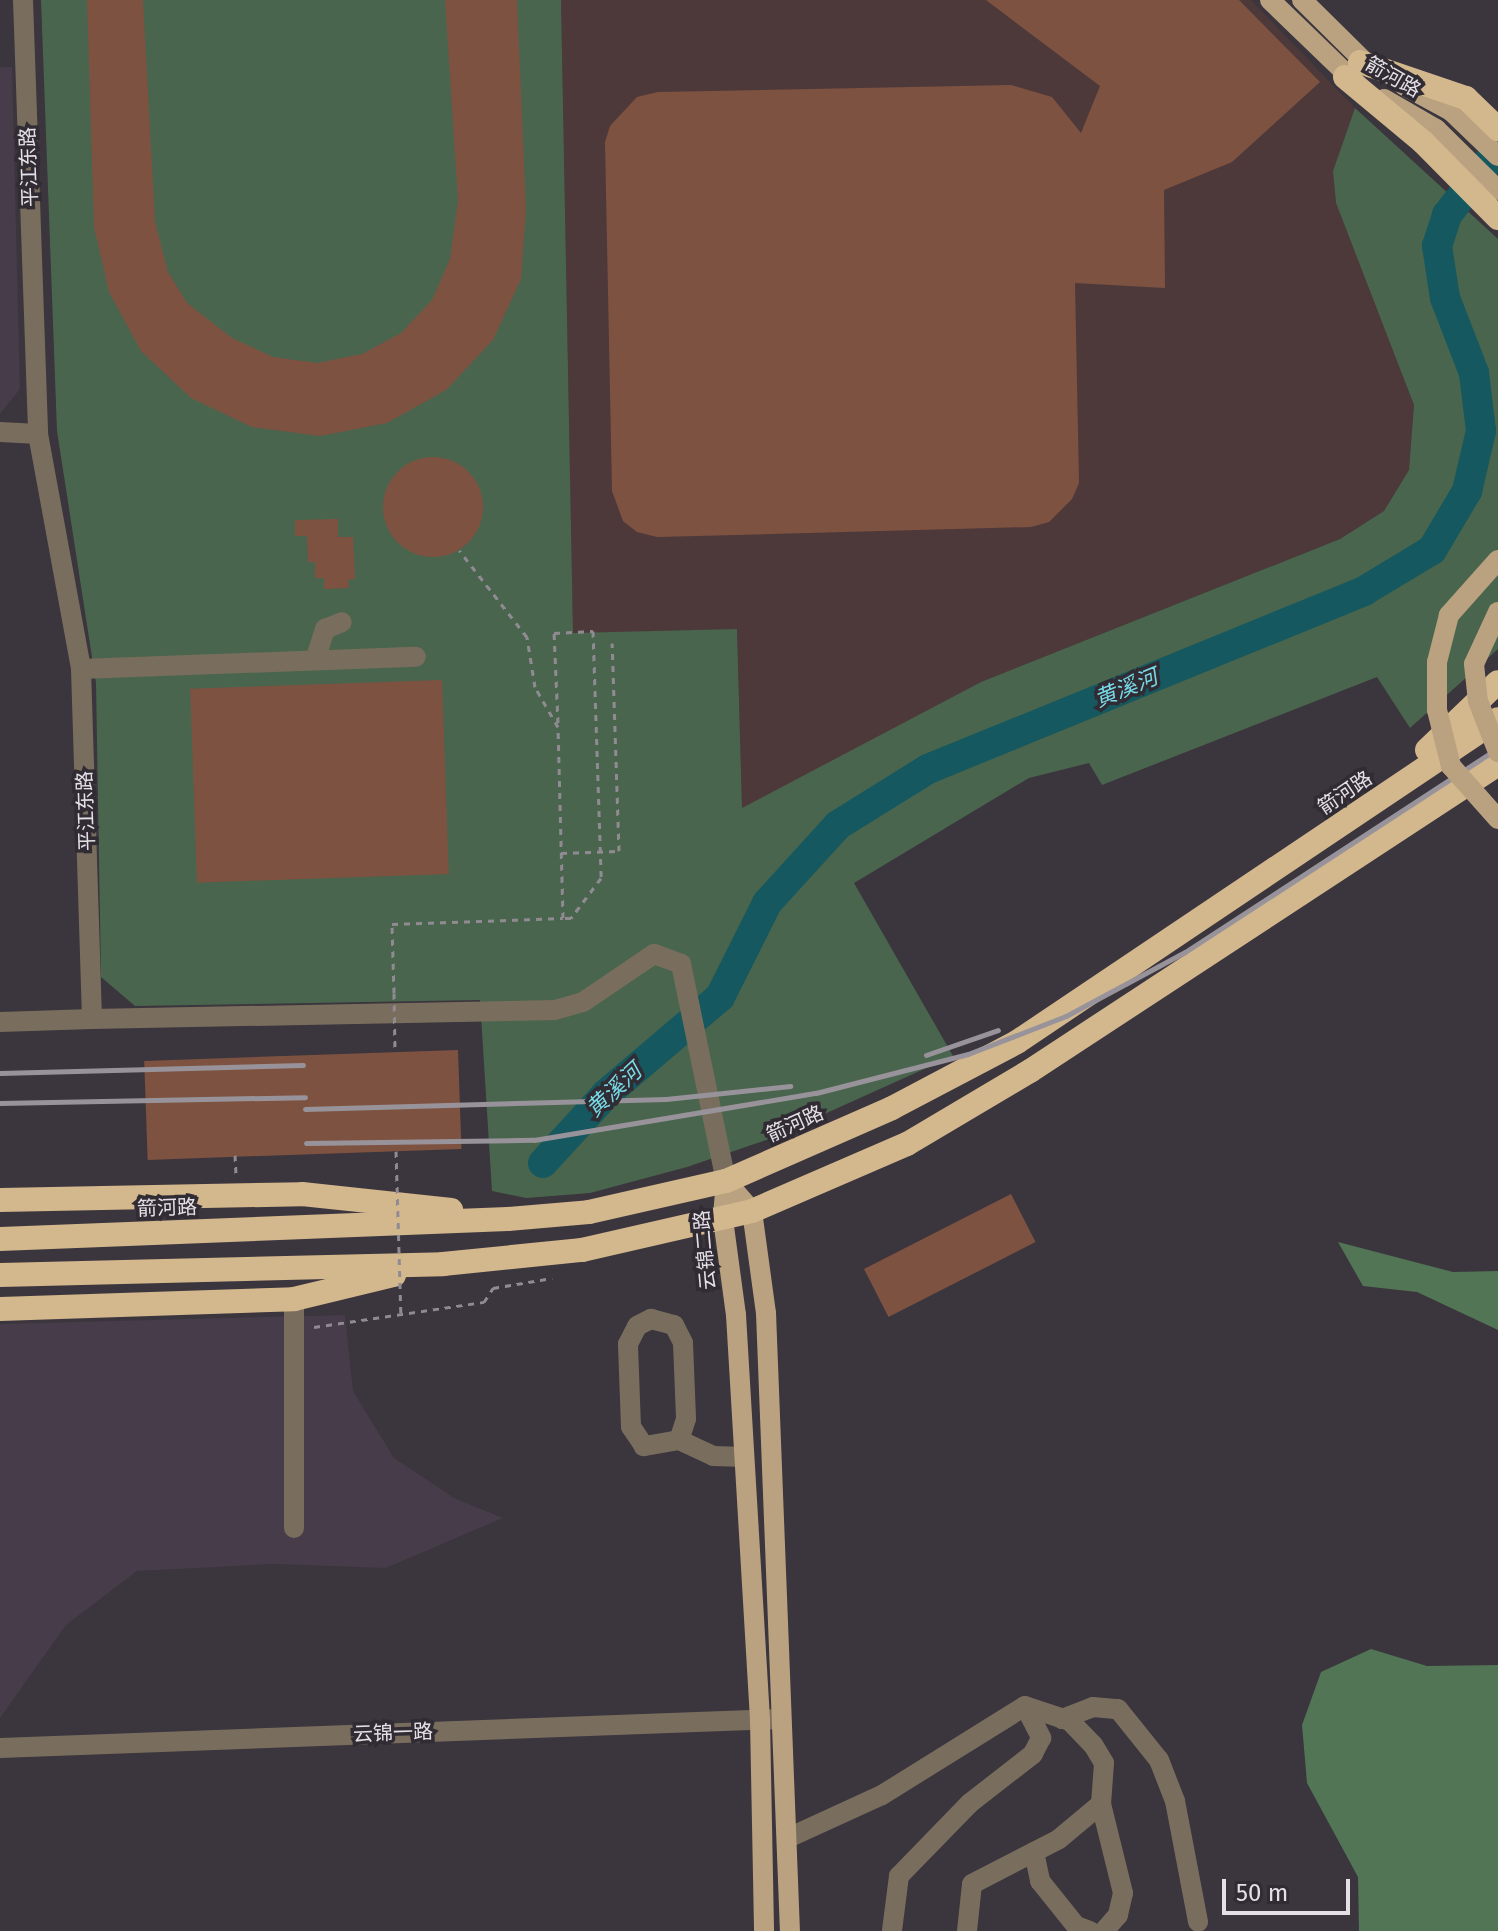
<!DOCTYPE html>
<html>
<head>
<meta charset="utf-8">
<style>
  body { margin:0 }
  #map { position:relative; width:1498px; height:1931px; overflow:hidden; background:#3b353d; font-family:"Fira Sans","Noto Sans SC",sans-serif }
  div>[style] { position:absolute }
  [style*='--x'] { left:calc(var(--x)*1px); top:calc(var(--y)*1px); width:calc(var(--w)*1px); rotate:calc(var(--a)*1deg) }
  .commercial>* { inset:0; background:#4e393a }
  .built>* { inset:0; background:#463c4a }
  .green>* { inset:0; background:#4a654d }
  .forest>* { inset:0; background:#517555 }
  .river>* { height:30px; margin:-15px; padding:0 15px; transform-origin:15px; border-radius:15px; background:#15585f }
  .building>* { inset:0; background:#7e5241; transform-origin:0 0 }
  .round { border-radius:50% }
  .path>* { height:3px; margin-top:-1.5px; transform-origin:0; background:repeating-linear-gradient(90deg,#908b92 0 6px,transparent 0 12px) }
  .minor>* { height:20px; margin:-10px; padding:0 10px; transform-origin:10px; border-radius:10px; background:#796e5d }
  .major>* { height:20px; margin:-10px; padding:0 10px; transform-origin:10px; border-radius:10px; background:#baa280 }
  .highway>* { height:24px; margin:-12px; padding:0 12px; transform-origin:12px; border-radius:12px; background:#d3b78d }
  .rail>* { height:5px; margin:-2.5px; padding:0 2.5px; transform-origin:2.5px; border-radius:2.5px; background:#98939a }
  .path-bridge>* { height:3px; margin-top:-1.5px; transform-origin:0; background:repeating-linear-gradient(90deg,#908b92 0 6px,transparent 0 12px) }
  .major-bridge>* { height:20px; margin:-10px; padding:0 10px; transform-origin:10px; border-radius:10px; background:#baa280 }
  span { translate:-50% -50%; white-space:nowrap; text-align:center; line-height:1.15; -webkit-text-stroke:7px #312b33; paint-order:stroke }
  .street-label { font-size:20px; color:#e4e0e6 }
  .water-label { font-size:22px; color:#77dae6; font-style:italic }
  .scale { position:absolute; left:1222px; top:1879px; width:128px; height:36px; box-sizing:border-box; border:4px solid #e4e0e6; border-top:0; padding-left:10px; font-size:24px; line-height:28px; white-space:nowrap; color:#e4e0e6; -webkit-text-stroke:6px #312b33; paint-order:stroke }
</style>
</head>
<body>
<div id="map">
  <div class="commercial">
    <div style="clip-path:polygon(561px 0,1251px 0,1355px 108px,1333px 171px,1336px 203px,1414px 405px,1409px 470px,1384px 511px,1340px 539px,981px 682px,742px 809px,737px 629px,573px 634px)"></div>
  </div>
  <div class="built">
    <div style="clip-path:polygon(0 67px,12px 67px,20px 389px,0 414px)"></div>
    <div style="clip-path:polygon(345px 1315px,353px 1391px,394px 1458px,454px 1498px,503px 1518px,386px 1568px,273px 1564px,137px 1571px,66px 1625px,0 1718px,0 1324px)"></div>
  </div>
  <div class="green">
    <div style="clip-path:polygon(41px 0,561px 0,573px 633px,737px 629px,742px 808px,981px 682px,1340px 539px,1384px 511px,1409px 470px,1414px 405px,1336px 203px,1333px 171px,1355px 108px,1498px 239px,1498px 649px,1410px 728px,1377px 677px,1102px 785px,1089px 763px,1029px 778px,854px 883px,953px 1056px,769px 1139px,687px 1167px,590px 1193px,526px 1198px,492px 1191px,480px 1000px,135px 1006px,101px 977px,96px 683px,57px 431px)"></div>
  </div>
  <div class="forest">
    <div style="clip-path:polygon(1338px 1242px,1453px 1272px,1498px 1271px,1498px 1330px,1417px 1292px,1363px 1286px)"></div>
    <div style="clip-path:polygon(1371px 1649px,1427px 1666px,1498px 1665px,1498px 1931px,1359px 1931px,1358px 1877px,1307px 1783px,1302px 1725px,1321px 1672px)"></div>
  </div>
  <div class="river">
    <div style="--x:543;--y:1163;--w:93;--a:-47.6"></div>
    <div style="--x:606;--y:1094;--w:150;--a:-40.4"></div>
    <div style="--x:720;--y:997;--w:105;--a:-63.4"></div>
    <div style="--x:767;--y:903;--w:105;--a:-47.7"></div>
    <div style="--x:838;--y:825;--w:106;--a:-31.9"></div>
    <div style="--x:928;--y:769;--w:471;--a:-22.2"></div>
    <div style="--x:1364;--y:591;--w:79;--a:-31.1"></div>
    <div style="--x:1432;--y:550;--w:69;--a:-59.3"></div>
    <div style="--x:1467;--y:491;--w:62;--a:-76.9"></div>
    <div style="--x:1481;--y:431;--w:58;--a:-96.9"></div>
    <div style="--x:1474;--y:373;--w:80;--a:-111.1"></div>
    <div style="--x:1445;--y:298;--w:53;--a:-98.7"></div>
    <div style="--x:1437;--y:246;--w:33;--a:-72"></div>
    <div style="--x:1447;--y:215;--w:83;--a:-52.3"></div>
  </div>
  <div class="building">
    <div style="clip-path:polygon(87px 0,143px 0,155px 222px,168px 272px,187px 303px,232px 338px,273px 357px,317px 363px,362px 354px,401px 333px,432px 300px,450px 259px,458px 201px,445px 0,517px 0,526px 209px,521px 279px,493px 340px,446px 390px,387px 423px,320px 436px,252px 427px,191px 398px,141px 351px,109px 292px,94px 227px)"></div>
    <div style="clip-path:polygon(986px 0,1239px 0,1320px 82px,1232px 162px,1164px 190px,1165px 288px,1075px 283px,1079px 483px,1072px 499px,1049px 522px,1031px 527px,657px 537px,637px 532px,623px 521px,612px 491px,605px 142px,610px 126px,637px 97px,658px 92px,1011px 85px,1052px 97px,1081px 133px,1100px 86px)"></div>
    <div class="round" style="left:383px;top:457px;width:100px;height:100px"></div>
    <div style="clip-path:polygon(338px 519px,338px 537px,353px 537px,355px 579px,348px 580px,349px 588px,324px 589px,324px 578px,315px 578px,315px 562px,308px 562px,307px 536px,295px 536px,295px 520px)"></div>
    <div style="left:442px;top:680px;width:194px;height:252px;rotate:88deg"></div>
    <div style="left:458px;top:1050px;width:99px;height:314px;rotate:88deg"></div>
    <div style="left:1011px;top:1194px;width:54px;height:165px;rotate:63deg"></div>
  </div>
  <div class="path">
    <div style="--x:558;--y:723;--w:90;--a:-92.5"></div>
    <div style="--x:554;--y:633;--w:39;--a:-3"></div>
    <div style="--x:593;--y:631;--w:247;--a:88.1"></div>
    <div style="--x:601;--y:878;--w:50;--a:126.9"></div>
    <div style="--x:571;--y:918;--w:8;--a:180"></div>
    <div style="--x:561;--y:853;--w:58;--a:-2"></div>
    <div style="--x:619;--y:851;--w:208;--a:-91.9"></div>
    <div style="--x:394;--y:993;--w:69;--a:-91.7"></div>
    <div style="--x:392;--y:924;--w:171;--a:-2"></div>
    <div style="--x:563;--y:918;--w:191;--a:-91.5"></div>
    <div style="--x:558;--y:727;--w:46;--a:-119.9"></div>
    <div style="--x:535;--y:687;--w:51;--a:-99.1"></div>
    <div style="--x:527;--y:637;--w:110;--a:-128"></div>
    <div style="--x:235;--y:1155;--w:20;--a:87"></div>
    <div style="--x:314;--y:1327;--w:172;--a:-8.4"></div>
    <div style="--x:484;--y:1302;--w:17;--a:-57"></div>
    <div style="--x:493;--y:1288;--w:60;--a:-9.6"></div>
  </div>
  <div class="minor">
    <div style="--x:23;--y:0;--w:434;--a:88"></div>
    <div style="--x:38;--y:434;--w:239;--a:79.6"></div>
    <div style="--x:81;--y:669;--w:350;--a:88.2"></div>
    <div style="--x:92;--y:1019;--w:463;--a:-1.1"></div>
    <div style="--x:555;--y:1010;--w:29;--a:-16"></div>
    <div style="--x:583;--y:1002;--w:86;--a:-34.1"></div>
    <div style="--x:654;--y:954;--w:29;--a:20"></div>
    <div style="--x:681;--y:964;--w:222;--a:78.3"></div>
    <div style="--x:0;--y:432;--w:38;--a:3"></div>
    <div style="--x:315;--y:660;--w:33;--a:-72"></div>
    <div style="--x:325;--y:629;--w:18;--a:-22"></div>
    <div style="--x:81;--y:669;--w:335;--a:-2.1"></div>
    <div style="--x:0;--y:1022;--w:92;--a:-1.9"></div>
    <div style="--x:294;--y:1299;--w:229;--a:90"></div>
    <div style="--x:679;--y:1440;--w:36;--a:170"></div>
    <div style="--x:644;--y:1446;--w:23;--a:-124"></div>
    <div style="--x:631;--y:1427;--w:83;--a:-92.1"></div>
    <div style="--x:628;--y:1344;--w:20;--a:-63"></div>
    <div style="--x:637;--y:1326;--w:16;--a:-27"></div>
    <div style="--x:651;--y:1319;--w:24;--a:15"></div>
    <div style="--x:674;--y:1325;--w:20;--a:63"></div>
    <div style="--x:683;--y:1343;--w:76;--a:87.7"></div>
    <div style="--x:686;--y:1419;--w:22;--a:108"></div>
    <div style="--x:679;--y:1440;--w:38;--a:25"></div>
    <div style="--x:713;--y:1456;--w:31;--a:2"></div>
    <div style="--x:1062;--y:1719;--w:33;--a:-21"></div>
    <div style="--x:1093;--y:1707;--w:25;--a:5"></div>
    <div style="--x:1118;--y:1709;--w:65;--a:51.2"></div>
    <div style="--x:1159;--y:1760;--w:44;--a:68.7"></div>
    <div style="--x:1175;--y:1801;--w:123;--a:79.2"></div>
    <div style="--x:0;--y:1748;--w:779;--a:-2.13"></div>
    <div style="--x:1101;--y:1804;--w:92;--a:76.1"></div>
    <div style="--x:1123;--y:1893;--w:23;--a:103"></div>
    <div style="--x:1118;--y:1915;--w:21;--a:131"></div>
    <div style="--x:788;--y:1838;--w:103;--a:-24.6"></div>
    <div style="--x:882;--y:1795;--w:168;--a:-31.9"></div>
    <div style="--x:1025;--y:1706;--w:36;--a:63"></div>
    <div style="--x:1041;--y:1738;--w:18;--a:117"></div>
    <div style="--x:1033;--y:1754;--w:80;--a:142.1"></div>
    <div style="--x:970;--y:1803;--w:102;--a:134.2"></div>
    <div style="--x:899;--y:1876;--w:55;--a:97.3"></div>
    <div style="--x:1034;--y:1852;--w:30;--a:78"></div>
    <div style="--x:1040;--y:1881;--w:58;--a:51.3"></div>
    <div style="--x:1076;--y:1926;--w:15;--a:20"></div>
    <div style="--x:967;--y:1931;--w:47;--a:-83.9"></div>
    <div style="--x:972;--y:1884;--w:98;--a:-27.3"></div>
    <div style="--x:1059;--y:1839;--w:55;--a:-39.8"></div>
    <div style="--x:1101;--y:1804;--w:41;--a:-85.8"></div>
    <div style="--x:1104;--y:1763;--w:21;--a:-121"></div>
    <div style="--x:1093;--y:1745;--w:33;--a:-134"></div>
    <div style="--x:1070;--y:1721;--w:47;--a:-161.6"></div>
  </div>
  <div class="major">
    <div style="--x:1270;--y:0;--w:120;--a:44"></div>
    <div style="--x:1302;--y:0;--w:97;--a:44.6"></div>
    <div style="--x:1403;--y:85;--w:55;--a:28.4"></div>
    <div style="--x:1451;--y:111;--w:65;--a:43.8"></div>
    <div style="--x:1384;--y:99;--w:60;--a:30"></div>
    <div style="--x:1436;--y:129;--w:87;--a:44.5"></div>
    <div style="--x:726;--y:1181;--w:40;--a:49"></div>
    <div style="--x:752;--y:1211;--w:103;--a:82.2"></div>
    <div style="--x:766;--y:1313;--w:618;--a:87.78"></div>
    <div style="--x:726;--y:1181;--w:38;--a:95"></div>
    <div style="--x:723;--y:1219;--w:97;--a:82.3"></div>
    <div style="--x:736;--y:1315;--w:406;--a:86.6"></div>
    <div style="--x:760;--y:1720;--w:211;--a:88.9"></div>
  </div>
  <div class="highway">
    <div style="--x:1360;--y:62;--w:112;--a:18.8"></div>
    <div style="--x:1466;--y:98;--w:45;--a:44.1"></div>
    <div style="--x:1345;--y:77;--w:102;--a:39.8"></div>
    <div style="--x:1423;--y:142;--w:107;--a:45.4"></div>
    <div style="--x:1427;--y:750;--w:98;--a:-43.8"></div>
    <div style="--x:0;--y:1200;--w:302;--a:-1.1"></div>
    <div style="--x:302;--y:1194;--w:150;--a:6.1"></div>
    <div style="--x:0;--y:1239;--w:508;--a:-2.25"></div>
    <div style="--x:508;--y:1219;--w:81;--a:-4.9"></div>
    <div style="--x:589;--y:1212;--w:140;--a:-12.8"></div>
    <div style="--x:726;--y:1181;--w:181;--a:-23.7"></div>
    <div style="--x:892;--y:1108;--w:141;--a:-27.8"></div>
    <div style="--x:1017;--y:1042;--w:579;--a:-33.88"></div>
    <div style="--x:0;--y:1275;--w:443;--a:-1.4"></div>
    <div style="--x:443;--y:1264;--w:140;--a:-5.8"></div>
    <div style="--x:582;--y:1250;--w:174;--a:-12.9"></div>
    <div style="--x:752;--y:1211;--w:169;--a:-23.4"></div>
    <div style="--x:907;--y:1144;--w:143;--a:-30.7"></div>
    <div style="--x:1030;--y:1071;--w:560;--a:-33.26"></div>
    <div style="--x:0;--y:1309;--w:294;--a:-1.9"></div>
    <div style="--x:294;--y:1299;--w:103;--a:-13.5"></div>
  </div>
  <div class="rail">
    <div style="--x:926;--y:1055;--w:76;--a:-19.1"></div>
    <div style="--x:0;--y:1073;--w:303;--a:-1.5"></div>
    <div style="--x:0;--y:1103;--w:305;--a:-1.1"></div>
    <div style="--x:305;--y:1109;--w:361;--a:-1.6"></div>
    <div style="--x:666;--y:1099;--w:125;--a:-6"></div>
    <div style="--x:306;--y:1143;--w:228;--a:-0.8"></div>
    <div style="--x:534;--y:1140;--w:286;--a:-9.5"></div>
    <div style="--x:816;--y:1093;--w:157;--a:-14.4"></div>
    <div style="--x:968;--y:1054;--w:105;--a:-21.2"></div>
    <div style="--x:1066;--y:1016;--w:135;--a:-28.3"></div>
    <div style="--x:1185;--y:952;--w:374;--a:-33.1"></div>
  </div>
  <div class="path-bridge">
    <div style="--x:394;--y:993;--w:59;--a:89"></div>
    <div style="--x:396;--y:1151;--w:164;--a:88.3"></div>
  </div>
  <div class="major-bridge">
    <div style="--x:1498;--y:560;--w:74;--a:131.7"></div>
    <div style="--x:1449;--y:615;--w:49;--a:104.3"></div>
    <div style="--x:1437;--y:662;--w:48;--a:90"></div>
    <div style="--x:1437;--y:710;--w:58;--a:76"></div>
    <div style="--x:1451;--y:766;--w:71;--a:48.4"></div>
    <div style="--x:1498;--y:612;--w:57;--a:114.8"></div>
    <div style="--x:1474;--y:664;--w:37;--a:84"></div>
    <div style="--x:1478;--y:701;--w:55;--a:68.6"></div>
  </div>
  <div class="street-label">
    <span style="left:1393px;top:77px;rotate:30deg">箭河路</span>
    <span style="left:29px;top:167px;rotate:-92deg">平江东路</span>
    <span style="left:1345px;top:793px;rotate:-34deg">箭河路</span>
    <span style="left:86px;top:811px;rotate:-92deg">平江东路</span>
    <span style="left:795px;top:1124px;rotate:-24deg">箭河路</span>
    <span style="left:167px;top:1208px;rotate:-2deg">箭河路</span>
    <span style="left:705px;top:1250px;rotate:-95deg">云锦二路</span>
    <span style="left:393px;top:1733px;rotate:-2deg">云锦一路</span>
  </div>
  <div class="water-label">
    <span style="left:1126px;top:688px;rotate:-22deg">黄溪河</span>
    <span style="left:614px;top:1090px;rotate:-43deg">黄溪河</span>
  </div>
  <div class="scale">50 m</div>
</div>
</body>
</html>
